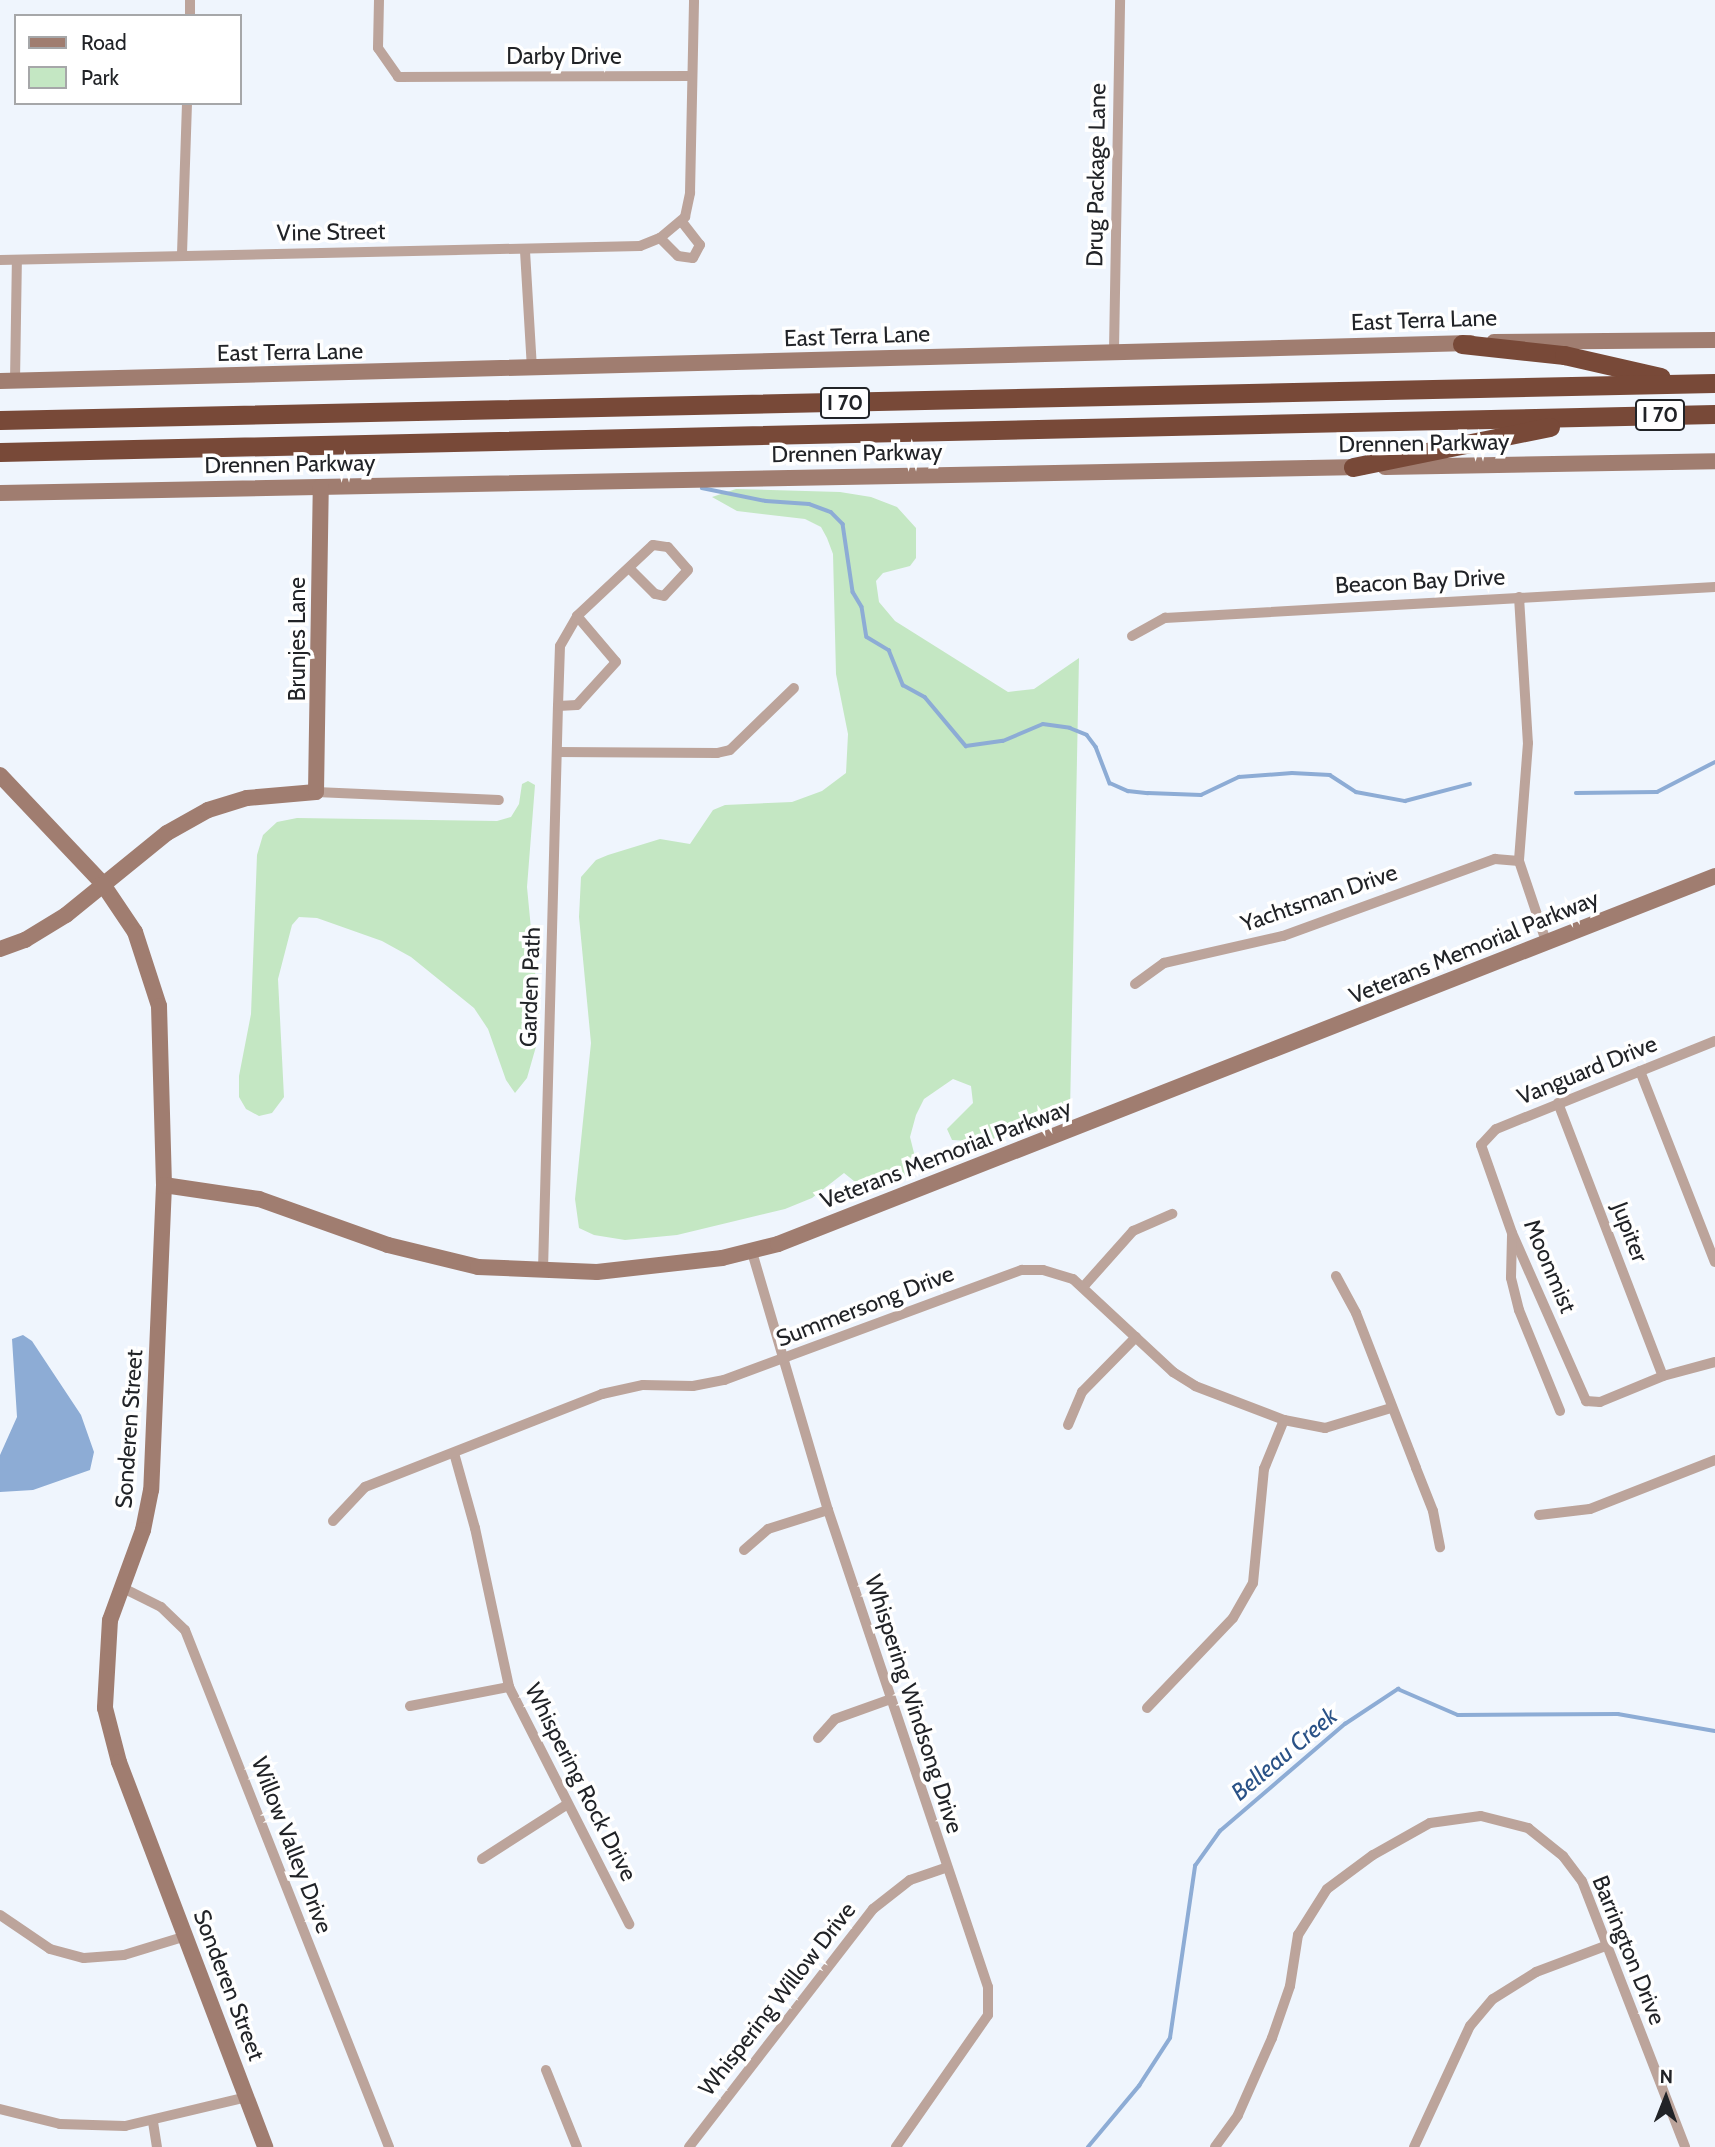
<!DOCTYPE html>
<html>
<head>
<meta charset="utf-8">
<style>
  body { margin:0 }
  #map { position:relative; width:1715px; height:2147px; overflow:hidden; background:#eff5fd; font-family:Cabin,sans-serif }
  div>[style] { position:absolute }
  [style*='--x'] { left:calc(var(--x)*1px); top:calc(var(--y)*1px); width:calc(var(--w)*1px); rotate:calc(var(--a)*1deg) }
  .green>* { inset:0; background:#c4e7c3 }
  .water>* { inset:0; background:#8dacd5 }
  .stream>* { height:3.5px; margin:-1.75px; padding:0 1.75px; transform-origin:1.75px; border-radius:1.75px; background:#8dacd5 }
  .street>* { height:10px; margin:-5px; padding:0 5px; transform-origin:5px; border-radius:5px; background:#bca49b }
  .secondary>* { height:16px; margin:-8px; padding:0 8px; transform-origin:8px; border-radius:8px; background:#a07d70 }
  .highway>* { height:19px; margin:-9.5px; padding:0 9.5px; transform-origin:9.5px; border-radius:9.5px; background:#784938 }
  span { translate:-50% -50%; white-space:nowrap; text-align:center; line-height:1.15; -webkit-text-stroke:7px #fff; paint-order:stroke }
  .shield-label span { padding:2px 5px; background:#fff; border:2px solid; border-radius:5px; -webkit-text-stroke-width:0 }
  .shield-label { font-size:21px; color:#212327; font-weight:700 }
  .street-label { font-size:23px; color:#212327 }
  .water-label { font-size:24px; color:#2a5287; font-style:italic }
  .legend { position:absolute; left:14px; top:14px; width:228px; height:91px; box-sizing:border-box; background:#fff; border:2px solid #a6a7a9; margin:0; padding:9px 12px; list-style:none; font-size:21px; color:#212327 }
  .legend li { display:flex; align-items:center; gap:14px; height:35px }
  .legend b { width:35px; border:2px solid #a6a7a9 }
  .north { position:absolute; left:1631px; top:2063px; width:70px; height:70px; -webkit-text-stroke:5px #fff; paint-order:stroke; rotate:1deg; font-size:19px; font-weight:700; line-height:28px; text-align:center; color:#212327 }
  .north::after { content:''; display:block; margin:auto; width:24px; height:32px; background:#212327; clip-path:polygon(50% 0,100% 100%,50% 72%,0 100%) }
</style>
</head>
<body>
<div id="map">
  <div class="green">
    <div style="clip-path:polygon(736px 489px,840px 492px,871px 497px,897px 507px,916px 528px,916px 558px,910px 566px,883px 573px,876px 581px,879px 602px,895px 621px,1008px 692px,1034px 689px,1079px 658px,1070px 1113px,986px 1142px,952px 1140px,947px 1129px,973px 1103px,971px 1086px,953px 1079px,924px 1099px,916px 1115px,910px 1137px,918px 1169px,905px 1177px,859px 1185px,844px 1173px,812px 1198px,785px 1209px,677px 1235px,625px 1240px,594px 1235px,579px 1228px,575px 1199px,591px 1043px,579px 917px,581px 877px,596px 860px,608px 855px,660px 839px,690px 844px,713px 810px,725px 805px,792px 802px,822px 791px,846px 773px,848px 734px,836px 674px,833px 554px,827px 538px,821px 527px,805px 519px,737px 511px,712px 497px)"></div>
    <div style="clip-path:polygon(528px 781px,535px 785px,527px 887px,539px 1013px,537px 1043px,527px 1078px,515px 1093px,506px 1080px,488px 1029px,474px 1008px,411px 957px,382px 941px,317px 918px,299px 917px,292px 925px,278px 979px,284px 1097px,272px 1113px,259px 1116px,246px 1109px,239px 1097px,239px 1076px,251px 1014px,257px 855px,263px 835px,277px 822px,297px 818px,497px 821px,511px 817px,519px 804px,522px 784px)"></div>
  </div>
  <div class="water">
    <div style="clip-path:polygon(23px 1335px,32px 1341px,81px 1415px,94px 1452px,90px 1470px,33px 1490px,0 1492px,0 1455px,17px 1417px,12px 1339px)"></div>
  </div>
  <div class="stream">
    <div style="--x:702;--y:488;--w:65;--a:11.5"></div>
    <div style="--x:766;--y:501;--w:43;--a:4"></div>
    <div style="--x:809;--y:504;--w:23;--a:20"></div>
    <div style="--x:831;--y:512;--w:17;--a:45"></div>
    <div style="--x:843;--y:524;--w:69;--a:81.6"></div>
    <div style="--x:853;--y:592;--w:17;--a:59"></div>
    <div style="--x:862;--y:607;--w:30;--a:81"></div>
    <div style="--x:867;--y:637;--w:26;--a:31"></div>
    <div style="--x:889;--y:650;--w:38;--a:68"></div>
    <div style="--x:903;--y:685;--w:25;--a:29"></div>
    <div style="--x:925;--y:697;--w:64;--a:50.1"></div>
    <div style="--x:966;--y:746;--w:37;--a:-8"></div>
    <div style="--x:1003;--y:741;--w:43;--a:-23"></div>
    <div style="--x:1043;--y:724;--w:27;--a:8"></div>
    <div style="--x:1070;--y:728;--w:18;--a:22"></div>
    <div style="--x:1087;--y:735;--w:15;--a:53"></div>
    <div style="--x:1096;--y:747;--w:39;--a:69"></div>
    <div style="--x:1110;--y:783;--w:20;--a:24"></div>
    <div style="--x:1128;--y:791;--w:20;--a:6"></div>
    <div style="--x:1148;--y:793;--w:53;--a:2.2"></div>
    <div style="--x:1201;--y:795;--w:42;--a:-25.3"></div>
    <div style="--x:1239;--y:777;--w:53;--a:-4.3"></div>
    <div style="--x:1292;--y:773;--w:38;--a:3"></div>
    <div style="--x:1330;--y:775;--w:31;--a:33"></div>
    <div style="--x:1356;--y:792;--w:50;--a:10.4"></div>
    <div style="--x:1405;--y:801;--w:67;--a:-14.7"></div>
    <div style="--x:1576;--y:793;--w:81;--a:-0.7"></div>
    <div style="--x:1657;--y:792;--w:65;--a:-27.3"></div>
    <div style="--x:1088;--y:2147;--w:80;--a:-50.1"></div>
    <div style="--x:1139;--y:2086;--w:57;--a:-57.1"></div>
    <div style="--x:1170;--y:2038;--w:174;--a:-81.7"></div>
    <div style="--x:1195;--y:1866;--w:43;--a:-54.5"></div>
    <div style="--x:1220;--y:1831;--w:165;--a:-40.6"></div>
    <div style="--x:1345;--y:1724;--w:64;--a:-33.4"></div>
    <div style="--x:1398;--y:1689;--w:65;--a:23.4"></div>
    <div style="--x:1458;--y:1715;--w:160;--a:-0.4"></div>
    <div style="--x:1618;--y:1714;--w:98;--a:9.9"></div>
  </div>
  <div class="street">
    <div style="--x:379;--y:0;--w:48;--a:91.2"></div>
    <div style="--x:378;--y:48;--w:35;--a:55"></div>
    <div style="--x:398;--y:77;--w:293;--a:-0.2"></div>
    <div style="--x:190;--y:16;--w:16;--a:-90"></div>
    <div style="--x:660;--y:238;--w:25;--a:45"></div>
    <div style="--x:678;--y:256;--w:15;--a:8"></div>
    <div style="--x:693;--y:258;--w:15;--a:-62"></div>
    <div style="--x:700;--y:245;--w:29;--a:-128"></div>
    <div style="--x:525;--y:251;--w:118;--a:86.6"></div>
    <div style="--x:182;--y:254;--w:151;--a:-88.1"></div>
    <div style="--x:0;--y:260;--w:640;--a:-1.25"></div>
    <div style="--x:640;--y:246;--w:22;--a:-22"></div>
    <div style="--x:660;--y:238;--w:33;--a:-40"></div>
    <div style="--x:685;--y:217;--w:25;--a:-78"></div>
    <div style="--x:690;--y:193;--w:193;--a:-88.8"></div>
    <div style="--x:1114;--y:350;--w:350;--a:-89"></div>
    <div style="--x:15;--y:381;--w:121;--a:-89.1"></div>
    <div style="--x:1519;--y:597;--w:146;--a:86.5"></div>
    <div style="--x:1528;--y:743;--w:118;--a:94.4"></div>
    <div style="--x:1519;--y:861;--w:84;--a:71.4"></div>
    <div style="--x:577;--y:616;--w:104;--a:-43.1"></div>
    <div style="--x:653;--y:545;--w:15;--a:8"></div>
    <div style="--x:668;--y:547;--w:30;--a:49"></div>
    <div style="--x:688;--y:570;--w:35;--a:133"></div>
    <div style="--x:664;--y:596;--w:9;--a:-167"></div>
    <div style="--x:655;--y:594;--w:35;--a:-135"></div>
    <div style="--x:1132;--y:636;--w:38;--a:-29"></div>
    <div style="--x:1165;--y:618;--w:551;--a:-3.23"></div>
    <div style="--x:557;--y:752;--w:160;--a:0.4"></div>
    <div style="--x:717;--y:753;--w:13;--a:-13"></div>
    <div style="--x:730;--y:750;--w:89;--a:-44.1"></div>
    <div style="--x:316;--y:792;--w:183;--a:2.5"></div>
    <div style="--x:1135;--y:984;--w:36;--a:-36"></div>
    <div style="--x:1164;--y:963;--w:122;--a:-12.8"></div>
    <div style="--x:1283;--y:936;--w:226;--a:-20"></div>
    <div style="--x:1495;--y:859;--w:24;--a:5"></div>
    <div style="--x:1715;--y:1041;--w:236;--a:158.1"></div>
    <div style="--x:1496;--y:1129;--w:22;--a:133"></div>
    <div style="--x:1481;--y:1145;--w:93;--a:70.6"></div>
    <div style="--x:1512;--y:1233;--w:184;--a:66.2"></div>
    <div style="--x:1586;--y:1401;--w:14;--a:4"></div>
    <div style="--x:1600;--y:1402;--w:68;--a:-22.4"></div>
    <div style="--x:1663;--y:1376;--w:54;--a:-15.1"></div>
    <div style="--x:1640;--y:1071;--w:205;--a:68.6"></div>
    <div style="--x:1558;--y:1103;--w:292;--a:69"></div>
    <div style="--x:1512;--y:1236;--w:42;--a:91.4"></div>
    <div style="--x:1511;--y:1278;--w:33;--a:76"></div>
    <div style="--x:1519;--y:1310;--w:109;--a:67.9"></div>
    <div style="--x:752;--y:1252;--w:269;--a:73.6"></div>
    <div style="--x:828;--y:1510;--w:503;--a:71.46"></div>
    <div style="--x:988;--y:1987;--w:28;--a:90"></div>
    <div style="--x:988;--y:2015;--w:161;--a:124.9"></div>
    <div style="--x:543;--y:1270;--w:564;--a:-88.48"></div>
    <div style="--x:558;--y:706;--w:60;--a:-88.1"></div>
    <div style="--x:560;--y:646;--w:34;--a:-60"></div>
    <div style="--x:577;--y:616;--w:60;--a:49.7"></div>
    <div style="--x:616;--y:662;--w:58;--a:132.2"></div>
    <div style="--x:577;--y:705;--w:19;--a:177"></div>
    <div style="--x:1336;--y:1276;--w:42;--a:61.6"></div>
    <div style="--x:1356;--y:1313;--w:166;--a:68.8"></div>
    <div style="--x:1416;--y:1468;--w:46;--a:68.4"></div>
    <div style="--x:1433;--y:1511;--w:37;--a:79"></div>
    <div style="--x:1084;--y:1286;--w:74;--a:-48.3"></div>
    <div style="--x:1133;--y:1231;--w:43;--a:-23.6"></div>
    <div style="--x:1068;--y:1425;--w:36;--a:-67"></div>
    <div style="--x:1082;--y:1392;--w:77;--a:-45.5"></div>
    <div style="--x:454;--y:1453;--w:78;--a:74.4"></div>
    <div style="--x:475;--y:1528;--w:163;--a:77.9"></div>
    <div style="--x:509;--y:1687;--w:266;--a:63.1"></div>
    <div style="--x:1539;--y:1515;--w:51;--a:-6.7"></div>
    <div style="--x:1590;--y:1509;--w:134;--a:-21.4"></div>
    <div style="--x:333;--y:1521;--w:47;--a:-46.7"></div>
    <div style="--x:365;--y:1487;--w:255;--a:-21.4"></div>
    <div style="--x:602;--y:1394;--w:42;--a:-12.4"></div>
    <div style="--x:643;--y:1385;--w:50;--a:1.1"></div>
    <div style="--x:693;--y:1386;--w:32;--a:-11"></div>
    <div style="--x:724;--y:1380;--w:318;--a:-20.3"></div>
    <div style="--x:1022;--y:1270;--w:21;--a:0"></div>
    <div style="--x:1043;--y:1270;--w:31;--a:17"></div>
    <div style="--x:1073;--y:1279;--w:137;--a:42.9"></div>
    <div style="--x:1173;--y:1372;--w:26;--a:32"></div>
    <div style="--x:1195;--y:1386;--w:95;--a:20.9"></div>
    <div style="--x:1284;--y:1420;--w:42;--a:11"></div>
    <div style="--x:1325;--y:1428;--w:69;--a:-16.9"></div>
    <div style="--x:744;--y:1550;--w:32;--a:-41"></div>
    <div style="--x:768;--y:1529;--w:63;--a:-17.6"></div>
    <div style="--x:121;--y:1587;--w:45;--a:26.6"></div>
    <div style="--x:161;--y:1607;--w:33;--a:44"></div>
    <div style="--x:185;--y:1630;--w:556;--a:68.47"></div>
    <div style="--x:410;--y:1706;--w:101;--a:-10.9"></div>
    <div style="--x:1147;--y:1708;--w:124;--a:-46.3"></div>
    <div style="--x:1233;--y:1618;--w:40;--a:-60.3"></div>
    <div style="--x:1253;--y:1583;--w:115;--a:-84.5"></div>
    <div style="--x:1264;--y:1469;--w:53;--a:-67.8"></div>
    <div style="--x:818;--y:1738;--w:25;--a:-48"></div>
    <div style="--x:835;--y:1719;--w:59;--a:-19.7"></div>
    <div style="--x:482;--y:1859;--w:100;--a:-32.7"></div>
    <div style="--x:0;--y:1915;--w:60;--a:34.2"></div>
    <div style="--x:50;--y:1949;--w:35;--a:15"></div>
    <div style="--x:84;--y:1958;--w:40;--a:-4.3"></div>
    <div style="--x:124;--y:1955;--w:65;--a:-17"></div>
    <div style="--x:546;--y:2070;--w:83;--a:68.1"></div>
    <div style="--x:0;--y:2109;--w:62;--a:14"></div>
    <div style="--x:60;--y:2124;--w:65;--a:1.8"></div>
    <div style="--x:125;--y:2126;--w:125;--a:-13.4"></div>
    <div style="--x:153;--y:2122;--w:25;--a:81"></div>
    <div style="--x:689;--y:2147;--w:301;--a:-52.3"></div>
    <div style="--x:873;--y:1909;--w:47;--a:-38.1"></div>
    <div style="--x:910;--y:1880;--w:37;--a:-19"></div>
    <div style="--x:1215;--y:2147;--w:39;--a:-54"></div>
    <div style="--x:1238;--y:2115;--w:84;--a:-66.2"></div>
    <div style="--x:1272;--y:2038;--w:55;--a:-70.9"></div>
    <div style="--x:1290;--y:1986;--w:52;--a:-81.1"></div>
    <div style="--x:1298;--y:1935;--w:54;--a:-57.8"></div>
    <div style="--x:1327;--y:1889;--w:57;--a:-36.5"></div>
    <div style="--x:1373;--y:1855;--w:65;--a:-29.3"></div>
    <div style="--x:1430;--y:1823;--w:51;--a:-7.8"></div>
    <div style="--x:1481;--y:1816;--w:49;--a:14.3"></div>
    <div style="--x:1528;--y:1828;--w:45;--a:38.7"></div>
    <div style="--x:1563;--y:1856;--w:31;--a:53"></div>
    <div style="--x:1582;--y:1881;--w:285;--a:68.8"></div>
    <div style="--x:1414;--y:2147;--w:133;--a:-65.2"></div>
    <div style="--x:1470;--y:2026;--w:35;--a:-50"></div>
    <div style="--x:1493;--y:1999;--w:51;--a:-32.1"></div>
    <div style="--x:1536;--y:1972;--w:74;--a:-20.6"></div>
  </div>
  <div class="secondary">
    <div style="--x:1494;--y:342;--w:221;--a:-0.5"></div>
    <div style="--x:0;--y:381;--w:1471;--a:-1.48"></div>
    <div style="--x:1385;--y:467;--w:330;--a:-1"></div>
    <div style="--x:0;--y:493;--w:1362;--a:-1.09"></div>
    <div style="--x:0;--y:775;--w:149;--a:46.6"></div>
    <div style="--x:102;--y:883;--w:59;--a:56"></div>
    <div style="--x:135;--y:932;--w:78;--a:72"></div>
    <div style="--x:159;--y:1006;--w:179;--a:88.4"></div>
    <div style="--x:164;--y:1185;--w:305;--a:92.4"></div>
    <div style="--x:151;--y:1490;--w:41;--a:101.3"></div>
    <div style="--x:143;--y:1530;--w:96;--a:110.1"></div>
    <div style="--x:110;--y:1620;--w:88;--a:93.3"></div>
    <div style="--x:105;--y:1708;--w:56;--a:75.5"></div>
    <div style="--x:119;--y:1762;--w:412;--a:69.2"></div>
    <div style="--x:0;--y:949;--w:27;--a:-20"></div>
    <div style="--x:25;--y:940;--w:48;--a:-31.4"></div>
    <div style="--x:66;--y:915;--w:130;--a:-39.1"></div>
    <div style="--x:167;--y:833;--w:47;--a:-29.3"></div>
    <div style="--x:208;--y:810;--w:41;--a:-17.1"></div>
    <div style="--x:247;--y:798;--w:69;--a:-5"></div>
    <div style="--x:316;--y:792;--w:305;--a:-89.1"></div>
    <div style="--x:164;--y:1185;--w:96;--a:8.4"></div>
    <div style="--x:259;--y:1199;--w:137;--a:19.6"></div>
    <div style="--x:388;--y:1245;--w:93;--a:13.7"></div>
    <div style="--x:478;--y:1267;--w:119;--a:2.4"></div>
    <div style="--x:597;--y:1272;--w:126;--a:-6.4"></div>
    <div style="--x:722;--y:1258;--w:58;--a:-14"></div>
    <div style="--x:778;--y:1244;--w:1007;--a:-21.44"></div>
  </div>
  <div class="highway">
    <div style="--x:1462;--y:344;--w:103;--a:6.2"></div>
    <div style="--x:1564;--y:355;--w:99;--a:12.8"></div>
    <div style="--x:0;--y:420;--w:1715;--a:-1.24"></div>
    <div style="--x:0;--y:452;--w:1715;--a:-1.27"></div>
    <div style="--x:1353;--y:467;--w:201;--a:-11.5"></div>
  </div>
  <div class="shield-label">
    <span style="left:845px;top:403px">I 70</span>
    <span style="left:1660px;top:415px">I 70</span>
  </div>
  <div class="street-label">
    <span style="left:564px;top:56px">Darby Drive</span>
    <span style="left:1096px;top:175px;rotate:-89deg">Drug Package Lane</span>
    <span style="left:331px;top:232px;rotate:-1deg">Vine Street</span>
    <span style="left:1424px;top:320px;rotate:-2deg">East Terra Lane</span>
    <span style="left:857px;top:336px;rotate:-2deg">East Terra Lane</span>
    <span style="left:290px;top:352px;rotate:-1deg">East Terra Lane</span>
    <span style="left:1424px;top:443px;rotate:-1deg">Drennen Parkway</span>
    <span style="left:857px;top:453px;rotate:-1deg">Drennen Parkway</span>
    <span style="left:290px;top:464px;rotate:-1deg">Drennen Parkway</span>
    <span style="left:1420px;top:581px;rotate:-3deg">Beacon Bay Drive</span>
    <span style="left:297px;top:639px;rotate:-90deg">Brunjes Lane</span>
    <span style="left:1319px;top:898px;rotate:-19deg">Yachtsman Drive</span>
    <span style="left:1474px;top:947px;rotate:-22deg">Veterans Memorial Parkway</span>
    <span style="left:530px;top:987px;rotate:-88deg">Garden Path</span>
    <span style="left:1587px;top:1070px;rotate:-22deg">Vanguard Drive</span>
    <span style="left:946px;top:1154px;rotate:-21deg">Veterans Memorial Parkway</span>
    <span style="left:1630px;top:1232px;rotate:69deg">Jupiter</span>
    <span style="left:1550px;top:1266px;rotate:67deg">Moonmist</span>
    <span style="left:865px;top:1306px;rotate:-21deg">Summersong Drive</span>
    <span style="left:129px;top:1429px;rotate:-86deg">Sonderen Street</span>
    <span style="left:914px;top:1704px;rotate:72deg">Whispering Windsong Drive</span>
    <span style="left:581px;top:1782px;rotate:63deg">Whispering Rock Drive</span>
    <span style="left:292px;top:1845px;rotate:69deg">Willow Valley Drive</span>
    <span style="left:1629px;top:1950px;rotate:68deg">Barrington Drive</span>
    <span style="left:229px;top:1985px;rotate:69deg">Sonderen Street</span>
    <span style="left:777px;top:1999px;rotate:-52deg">Whispering Willow Drive</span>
  </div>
  <div class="water-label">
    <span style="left:1284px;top:1754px;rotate:-40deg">Belleau Creek</span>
  </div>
  <ul class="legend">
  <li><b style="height:9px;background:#a07d70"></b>Road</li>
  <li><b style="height:19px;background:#c4e7c3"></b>Park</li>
  </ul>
  <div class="north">N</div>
</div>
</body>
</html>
